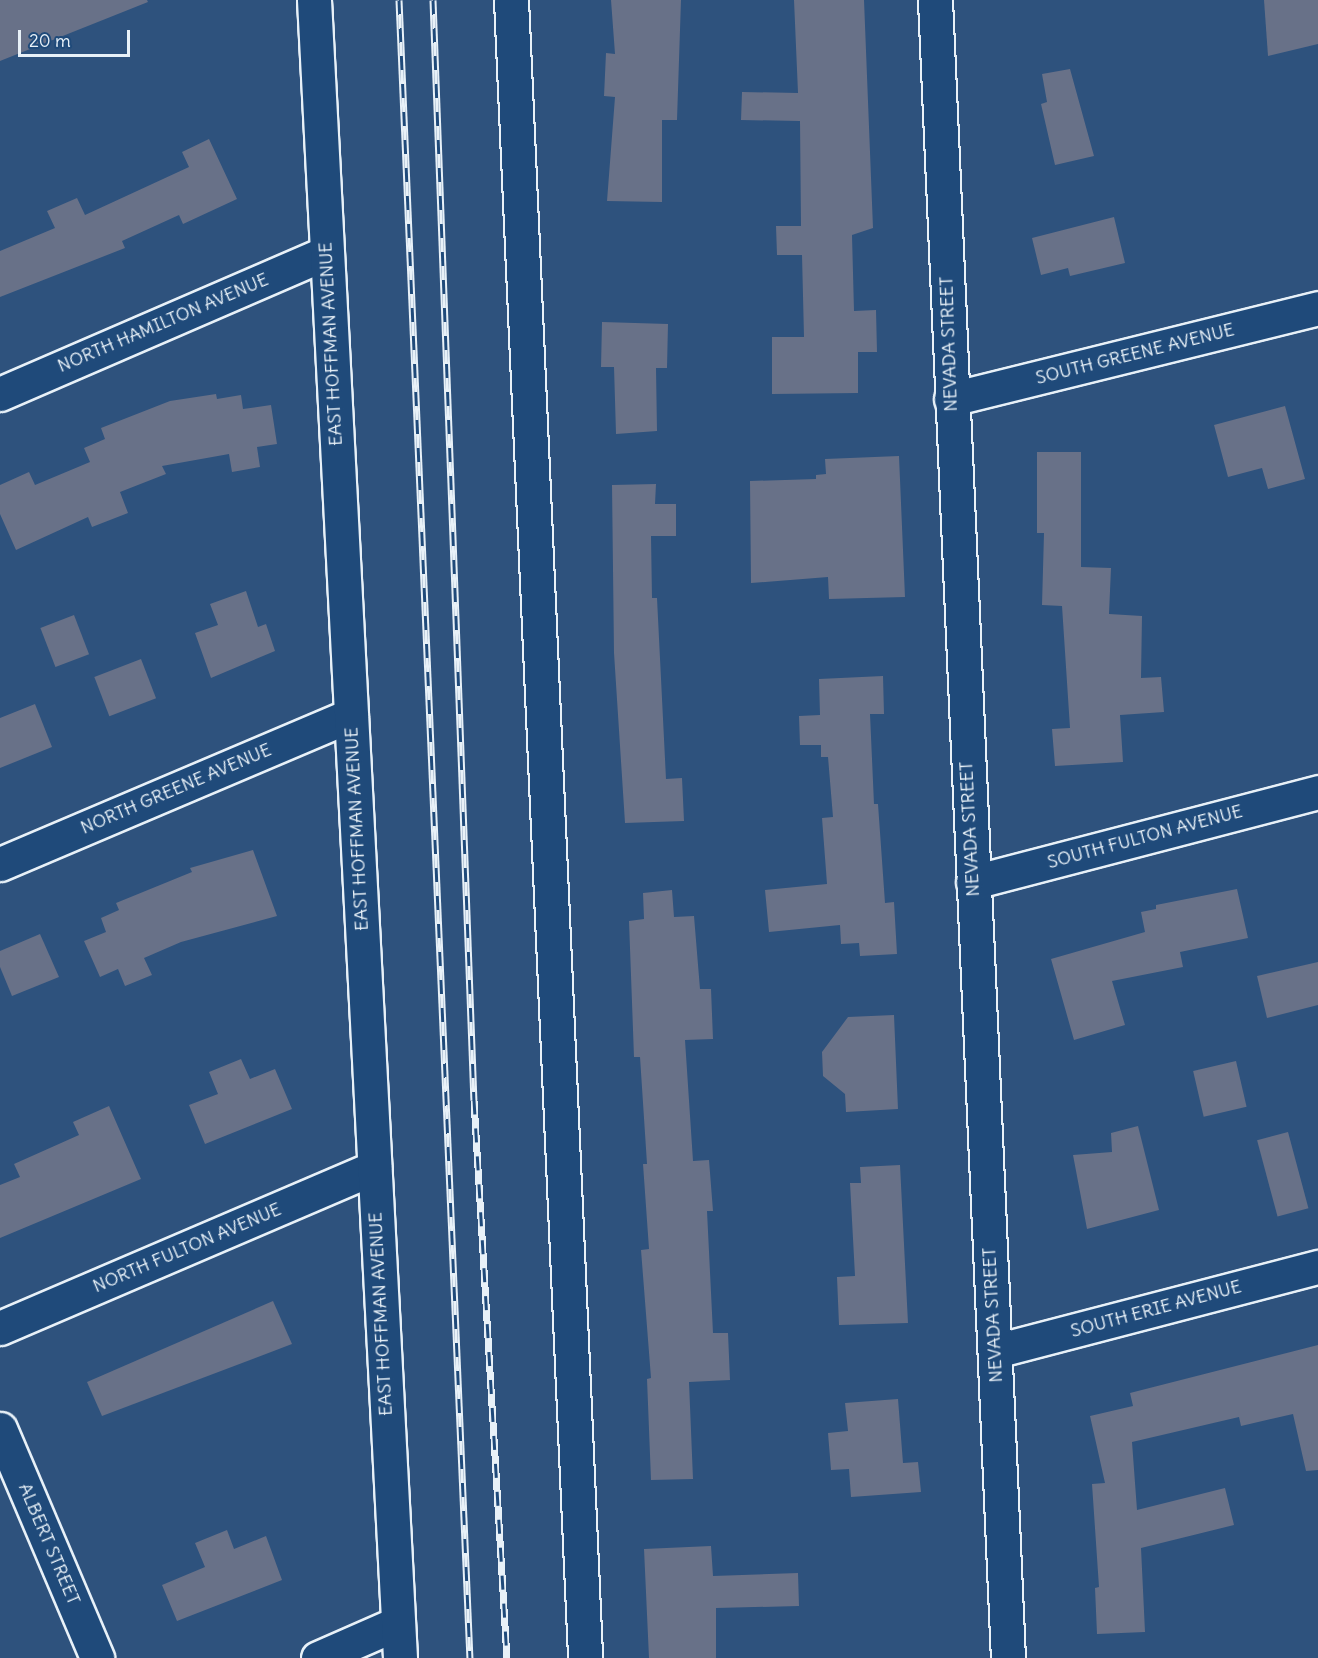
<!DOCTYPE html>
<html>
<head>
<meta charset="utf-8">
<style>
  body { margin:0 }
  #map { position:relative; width:1318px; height:1658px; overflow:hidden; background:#2e527d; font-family:Delius,sans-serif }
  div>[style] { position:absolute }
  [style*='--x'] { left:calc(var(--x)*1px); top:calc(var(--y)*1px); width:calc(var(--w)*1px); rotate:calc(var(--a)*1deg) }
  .building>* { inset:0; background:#687188; transform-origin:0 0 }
  .roads { filter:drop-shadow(2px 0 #e8f1f8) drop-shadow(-2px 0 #e8f1f8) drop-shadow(0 2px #e8f1f8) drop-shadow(0 -2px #e8f1f8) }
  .minor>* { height:33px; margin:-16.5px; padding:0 16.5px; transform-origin:16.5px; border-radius:16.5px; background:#1f4a7a }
  .tertiary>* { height:33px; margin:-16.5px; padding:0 16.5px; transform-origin:16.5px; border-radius:16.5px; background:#1f4a7a }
  .secondary>* { height:33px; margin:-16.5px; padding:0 16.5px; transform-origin:16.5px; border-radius:16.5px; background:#1f4a7a }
  .rail>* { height:7px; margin-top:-3.5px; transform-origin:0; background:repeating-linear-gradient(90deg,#1f4a7a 0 14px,#e8f1f8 0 28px); box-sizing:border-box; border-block:2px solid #e8f1f8 }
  span { translate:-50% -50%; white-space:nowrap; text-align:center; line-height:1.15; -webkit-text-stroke:5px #1f4a7a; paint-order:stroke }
  .street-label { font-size:18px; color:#e8f1f8 }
  .scale { position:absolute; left:18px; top:30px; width:112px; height:27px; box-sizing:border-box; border:3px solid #e8f1f8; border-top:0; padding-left:8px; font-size:18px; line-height:21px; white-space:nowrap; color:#e8f1f8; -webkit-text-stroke:4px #1f4a7a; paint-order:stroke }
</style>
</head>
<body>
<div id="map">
  <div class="building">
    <div style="clip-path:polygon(0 0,147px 0,148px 2px,0 61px)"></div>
    <div style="clip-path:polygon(611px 0,681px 0,677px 120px,662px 120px,662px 202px,607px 201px,615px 97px,604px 96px,606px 53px,615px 54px)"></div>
    <div style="clip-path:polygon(794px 0,864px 0,873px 228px,852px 235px,854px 311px,876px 310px,877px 352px,858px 352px,858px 393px,772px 394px,772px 337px,804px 337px,802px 255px,777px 255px,776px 226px,801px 226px,800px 121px,741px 120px,742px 92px,798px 93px)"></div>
    <div style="clip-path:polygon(1264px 0,1318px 0,1318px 44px,1268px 56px)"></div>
    <div style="clip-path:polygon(1070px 69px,1094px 156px,1055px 165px,1041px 104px,1047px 102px,1042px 74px)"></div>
    <div style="clip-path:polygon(209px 139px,237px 199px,183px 224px,179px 215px,122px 241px,125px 248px,0 297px,0 251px,55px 228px,47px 211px,77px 198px,85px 215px,189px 167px,182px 152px)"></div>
    <div style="clip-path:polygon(1114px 217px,1125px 263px,1070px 276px,1068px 268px,1041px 275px,1032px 238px)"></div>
    <div style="clip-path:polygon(602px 322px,668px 324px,667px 368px,656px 368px,657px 431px,616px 434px,614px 367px,601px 367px)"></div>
    <div style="clip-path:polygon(216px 394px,217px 399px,241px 395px,243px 409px,271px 405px,277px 444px,257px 447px,260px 467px,232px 472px,229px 454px,162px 466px,166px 474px,120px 492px,128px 513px,92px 527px,88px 517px,16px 550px,0 514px,0 485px,29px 472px,35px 485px,90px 462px,84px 448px,105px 439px,101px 428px,170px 401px)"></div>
    <div style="clip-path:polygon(1285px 406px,1305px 479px,1268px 489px,1262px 468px,1228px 477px,1214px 425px)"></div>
    <div style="clip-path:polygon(1037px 452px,1081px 452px,1081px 567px,1111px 568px,1109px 614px,1142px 616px,1141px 678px,1161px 677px,1164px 712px,1120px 715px,1123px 762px,1055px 766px,1052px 729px,1070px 728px,1062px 606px,1042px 605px,1044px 533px,1037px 533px)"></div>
    <div style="clip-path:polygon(899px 456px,905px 597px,829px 599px,828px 577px,751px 583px,750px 481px,816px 479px,816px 475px,826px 474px,825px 459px)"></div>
    <div style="clip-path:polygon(656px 484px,655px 504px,676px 504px,676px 536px,651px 536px,652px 598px,657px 598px,666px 779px,682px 778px,684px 821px,625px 823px,614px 653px,612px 485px)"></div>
    <div style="clip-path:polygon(246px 591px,258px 627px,266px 624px,275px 651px,211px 678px,195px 633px,218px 625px,210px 604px)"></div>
    <div style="left:74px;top:615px;width:42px;height:36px;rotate:69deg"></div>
    <div style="left:141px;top:659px;width:42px;height:50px;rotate:69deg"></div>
    <div style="clip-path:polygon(883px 676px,884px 714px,870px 714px,874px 804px,878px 804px,885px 903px,894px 902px,897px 954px,860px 956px,859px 943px,841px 944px,840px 925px,769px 932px,765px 890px,827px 884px,822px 818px,833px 817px,828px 757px,821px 757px,821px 745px,800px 745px,799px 716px,820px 715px,819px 679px)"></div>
    <div style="clip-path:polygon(35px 704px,52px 747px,0 768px,0 718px)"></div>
    <div style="clip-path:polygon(253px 850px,277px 916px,181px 942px,144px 958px,152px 975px,125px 986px,118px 969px,100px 977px,84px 941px,106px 932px,101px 918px,119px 910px,116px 903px,192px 872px,190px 868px)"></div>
    <div style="clip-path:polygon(1237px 889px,1248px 938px,1180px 952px,1183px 967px,1112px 981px,1125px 1025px,1074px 1040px,1051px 959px,1145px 932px,1141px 912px,1156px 909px,1156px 905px)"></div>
    <div style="clip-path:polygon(672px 890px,674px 917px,694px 916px,700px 989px,711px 989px,713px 1039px,685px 1040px,693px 1161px,709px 1160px,713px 1211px,707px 1211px,713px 1333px,728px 1333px,730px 1380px,689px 1382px,693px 1479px,651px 1480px,647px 1379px,651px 1378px,641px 1250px,649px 1249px,643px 1164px,647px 1164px,640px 1057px,634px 1057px,629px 921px,644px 919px,643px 893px)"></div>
    <div style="clip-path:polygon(40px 934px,59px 977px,12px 996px,0 967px,0 951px)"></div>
    <div style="clip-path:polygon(1318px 962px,1318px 1005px,1267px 1018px,1257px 976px)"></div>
    <div style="clip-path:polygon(894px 1015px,898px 1109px,846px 1112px,845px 1094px,823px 1076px,822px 1052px,848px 1017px)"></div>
    <div style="clip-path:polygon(241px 1059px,250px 1079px,275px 1069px,292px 1109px,205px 1144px,189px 1105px,218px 1094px,209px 1072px)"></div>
    <div style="left:1236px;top:1061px;width:47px;height:44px;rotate:77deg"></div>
    <div style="clip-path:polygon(109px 1106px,141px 1179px,0 1238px,0 1185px,20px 1177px,14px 1164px,79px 1135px,73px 1122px)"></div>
    <div style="clip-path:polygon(1138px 1126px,1159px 1210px,1087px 1229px,1073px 1155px,1112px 1152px,1111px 1133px)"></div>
    <div style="left:1288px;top:1132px;width:79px;height:32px;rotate:75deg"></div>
    <div style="clip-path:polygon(900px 1165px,908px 1323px,839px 1325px,837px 1277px,855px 1276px,850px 1183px,861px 1183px,860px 1167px)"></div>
    <div style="clip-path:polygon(273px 1301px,292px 1344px,102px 1416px,87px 1382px)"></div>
    <div style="clip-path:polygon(1318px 1345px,1318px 1470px,1306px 1471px,1293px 1414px,1241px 1426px,1239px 1417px,1132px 1442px,1137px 1510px,1225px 1488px,1234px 1525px,1141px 1548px,1145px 1632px,1097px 1634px,1095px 1588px,1099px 1587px,1092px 1484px,1105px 1483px,1090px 1416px,1133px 1406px,1130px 1393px)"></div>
    <div style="clip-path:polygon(898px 1399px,903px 1463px,918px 1462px,921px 1492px,851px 1497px,849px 1469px,831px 1470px,828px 1433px,848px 1431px,845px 1403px)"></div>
    <div style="clip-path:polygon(227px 1530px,234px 1549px,266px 1536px,282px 1580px,177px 1621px,162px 1585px,205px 1567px,195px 1543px)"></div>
    <div style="clip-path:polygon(711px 1546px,713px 1576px,798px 1573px,799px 1606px,716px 1608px,716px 1658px,649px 1658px,644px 1549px)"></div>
  </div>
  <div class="roads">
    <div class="minor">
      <div style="--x:935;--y:0;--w:1660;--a:87.48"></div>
      <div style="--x:0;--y:394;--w:355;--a:-23.4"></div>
      <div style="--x:951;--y:399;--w:378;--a:-13.9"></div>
      <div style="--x:0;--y:864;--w:381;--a:-23"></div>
      <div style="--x:973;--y:882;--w:357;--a:-14.6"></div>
      <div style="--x:0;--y:1328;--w:407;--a:-23.2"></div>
      <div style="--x:995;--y:1351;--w:334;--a:-14.6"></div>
      <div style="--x:0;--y:1429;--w:249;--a:67"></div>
      <div style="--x:318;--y:1658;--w:87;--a:-23.6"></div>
    </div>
    <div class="tertiary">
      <div style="--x:314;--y:0;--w:1660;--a:87.03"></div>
    </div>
    <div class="secondary">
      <div style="--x:511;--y:0;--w:1660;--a:87.44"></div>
    </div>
  </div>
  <div class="rail">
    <div style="--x:399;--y:0;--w:1660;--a:87.55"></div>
    <div style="--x:433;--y:0;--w:1101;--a:87.87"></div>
    <div style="--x:474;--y:1100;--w:559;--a:86.62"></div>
  </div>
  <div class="street-label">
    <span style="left:163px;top:323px;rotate:-23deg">NORTH HAMILTON AVENUE</span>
    <span style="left:331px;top:344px;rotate:-93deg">EAST HOFFMAN AVENUE</span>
    <span style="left:949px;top:344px;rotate:-92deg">NEVADA STREET</span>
    <span style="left:1135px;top:354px;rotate:-14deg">SOUTH GREENE AVENUE</span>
    <span style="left:176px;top:789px;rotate:-23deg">NORTH GREENE AVENUE</span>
    <span style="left:357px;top:829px;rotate:-93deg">EAST HOFFMAN AVENUE</span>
    <span style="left:970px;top:829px;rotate:-93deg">NEVADA STREET</span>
    <span style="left:1145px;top:837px;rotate:-15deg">SOUTH FULTON AVENUE</span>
    <span style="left:187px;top:1248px;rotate:-23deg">NORTH FULTON AVENUE</span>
    <span style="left:1156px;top:1309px;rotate:-15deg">SOUTH ERIE AVENUE</span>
    <span style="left:381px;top:1314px;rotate:-93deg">EAST HOFFMAN AVENUE</span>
    <span style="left:993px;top:1315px;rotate:-93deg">NEVADA STREET</span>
    <span style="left:49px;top:1544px;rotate:67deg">ALBERT STREET</span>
  </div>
  <div class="scale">20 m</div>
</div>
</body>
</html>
